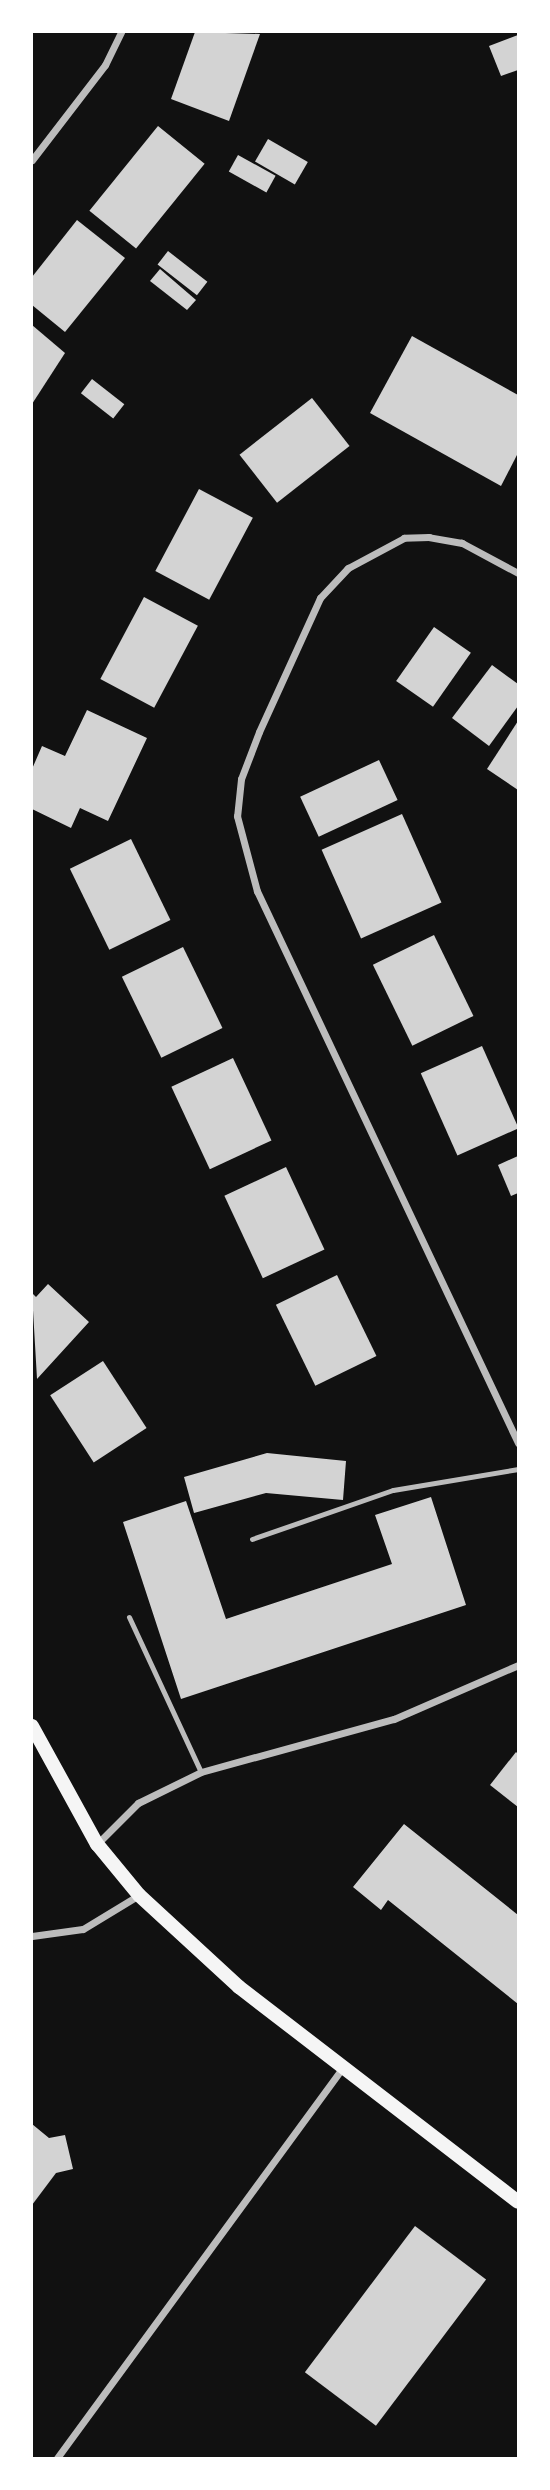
<!DOCTYPE html>
<html>
<head>
<meta charset="utf-8">
<style>
  body { margin:0 }
  #map { position:relative; width:550px; height:2490px; overflow:hidden; background:#111; font-family:Bitter,serif }
  div>[style] { position:absolute }
  [style*='--x'] { left:calc(var(--x)*1px); top:calc(var(--y)*1px); width:calc(var(--w)*1px); rotate:calc(var(--a)*1deg) }
  .building>* { inset:0; background:#d3d3d3; transform-origin:0 0 }
  .service>* { height:5px; margin:-2.5px; padding:0 2.5px; transform-origin:2.5px; border-radius:2.5px; background:#bcbcbc }
  .minor>* { height:7px; margin:-3.5px; padding:0 3.5px; transform-origin:3.5px; border-radius:3.5px; background:#bcbcbc }
  .secondary>* { height:14px; margin:-7px; padding:0 7px; transform-origin:7px; border-radius:7px; background:#f5f5f5 }
  span { translate:-50% -50%; white-space:nowrap; text-align:center; line-height:1.15; -webkit-text-stroke:5px #fff; paint-order:stroke }
  .frame { position:absolute; inset:0; border:33px solid #fff; pointer-events:none }
</style>
</head>
<body>
<div id="map">
  <div class="building">
    <div style="clip-path:polygon(195px 32px,260px 34px,229px 121px,171px 99px)"></div>
    <div style="clip-path:polygon(518px 35px,518px 70px,501px 76px,489px 46px)"></div>
    <div style="left:158px;top:126px;width:60px;height:109px;rotate:39deg"></div>
    <div style="left:268px;top:139px;width:46px;height:26px;rotate:30deg"></div>
    <div style="left:238px;top:155px;width:43px;height:19px;rotate:29deg"></div>
    <div style="clip-path:polygon(77px 220px,125px 258px,65px 332px,32px 305px,32px 277px)"></div>
    <div style="left:168px;top:251px;width:50px;height:17px;rotate:38deg"></div>
    <div style="clip-path:polygon(160px 269px,196px 300px,187px 310px,150px 281px)"></div>
    <div style="clip-path:polygon(32px 325px,65px 353px,32px 404px)"></div>
    <div style="clip-path:polygon(412px 336px,518px 395px,518px 453px,501px 486px,370px 413px)"></div>
    <div style="left:92px;top:379px;width:41px;height:18px;rotate:38deg"></div>
    <div style="left:312px;top:398px;width:61px;height:92px;rotate:52deg"></div>
    <div style="left:199px;top:489px;width:61px;height:93px;rotate:28deg"></div>
    <div style="left:144px;top:597px;width:61px;height:93px;rotate:28deg"></div>
    <div style="left:434px;top:627px;width:45px;height:66px;rotate:35deg"></div>
    <div style="clip-path:polygon(492px 665px,518px 684px,518px 706px,489px 746px,452px 718px)"></div>
    <div style="clip-path:polygon(87px 710px,147px 738px,108px 821px,80px 808px,71px 828px,32px 809px,32px 769px,42px 746px,65px 756px)"></div>
    <div style="clip-path:polygon(518px 721px,518px 790px,487px 769px)"></div>
    <div style="left:379px;top:760px;width:44px;height:87px;rotate:65deg"></div>
    <div style="left:402px;top:814px;width:97px;height:88px;rotate:66deg"></div>
    <div style="left:131px;top:839px;width:90px;height:68px;rotate:64deg"></div>
    <div style="left:434px;top:935px;width:90px;height:68px;rotate:64deg"></div>
    <div style="left:183px;top:947px;width:90px;height:68px;rotate:64deg"></div>
    <div style="left:482px;top:1046px;width:90px;height:67px;rotate:66deg"></div>
    <div style="left:233px;top:1058px;width:91px;height:68px;rotate:65deg"></div>
    <div style="clip-path:polygon(518px 1156px,518px 1193px,511px 1196px,498px 1165px)"></div>
    <div style="left:286px;top:1167px;width:91px;height:68px;rotate:65deg"></div>
    <div style="left:337px;top:1275px;width:90px;height:68px;rotate:64deg"></div>
    <div style="clip-path:polygon(48px 1284px,89px 1322px,37px 1379px,32px 1293px,36px 1297px)"></div>
    <div style="left:103px;top:1361px;width:80px;height:63px;rotate:57deg"></div>
    <div style="clip-path:polygon(267px 1453px,346px 1461px,343px 1500px,266px 1493px,194px 1513px,184px 1477px)"></div>
    <div style="clip-path:polygon(431px 1497px,466px 1605px,181px 1699px,123px 1522px,186px 1501px,226px 1619px,392px 1564px,375px 1515px)"></div>
    <div style="clip-path:polygon(516px 1752px,518px 1754px,518px 1807px,490px 1785px)"></div>
    <div style="clip-path:polygon(404px 1824px,518px 1915px,518px 2004px,388px 1900px,381px 1910px,353px 1887px)"></div>
    <div style="clip-path:polygon(32px 2124px,49px 2138px,65px 2135px,73px 2169px,56px 2173px,32px 2205px)"></div>
    <div style="left:415px;top:2226px;width:89px;height:183px;rotate:37deg"></div>
  </div>
  <div class="service">
    <div style="--x:252;--y:1539;--w:149;--a:-19.2"></div>
    <div style="--x:393;--y:1490;--w:127;--a:-9.5"></div>
    <div style="--x:129;--y:1617;--w:171;--a:65.1"></div>
  </div>
  <div class="minor">
    <div style="--x:32;--y:160;--w:120;--a:-52.5"></div>
    <div style="--x:105;--y:65;--w:37;--a:-64"></div>
    <div style="--x:518;--y:573;--w:64;--a:-151.8"></div>
    <div style="--x:462;--y:543;--w:34;--a:-170"></div>
    <div style="--x:429;--y:537;--w:25;--a:178"></div>
    <div style="--x:404;--y:538;--w:64;--a:151.8"></div>
    <div style="--x:348;--y:568;--w:41;--a:133"></div>
    <div style="--x:320;--y:598;--w:147;--a:114.5"></div>
    <div style="--x:259;--y:732;--w:50;--a:111"></div>
    <div style="--x:241;--y:779;--w:37;--a:96"></div>
    <div style="--x:237;--y:816;--w:78;--a:75.1"></div>
    <div style="--x:257;--y:891;--w:611;--a:64.69"></div>
    <div style="--x:97;--y:1844;--w:58;--a:-45"></div>
    <div style="--x:138;--y:1803;--w:70;--a:-26.2"></div>
    <div style="--x:201;--y:1772;--w:200;--a:-15.4"></div>
    <div style="--x:394;--y:1719;--w:135;--a:-23.5"></div>
    <div style="--x:32;--y:1936;--w:51;--a:-7.8"></div>
    <div style="--x:83;--y:1929;--w:66;--a:-31.3"></div>
    <div style="--x:57;--y:2458;--w:482;--a:-53.8"></div>
  </div>
  <div class="secondary">
    <div style="--x:32;--y:1726;--w:135;--a:61.2"></div>
    <div style="--x:97;--y:1844;--w:66;--a:50.5"></div>
    <div style="--x:139;--y:1895;--w:136;--a:42.6"></div>
    <div style="--x:239;--y:1987;--w:352;--a:37.6"></div>
  </div>
  <div class="frame"></div>
</div>
</body>
</html>
